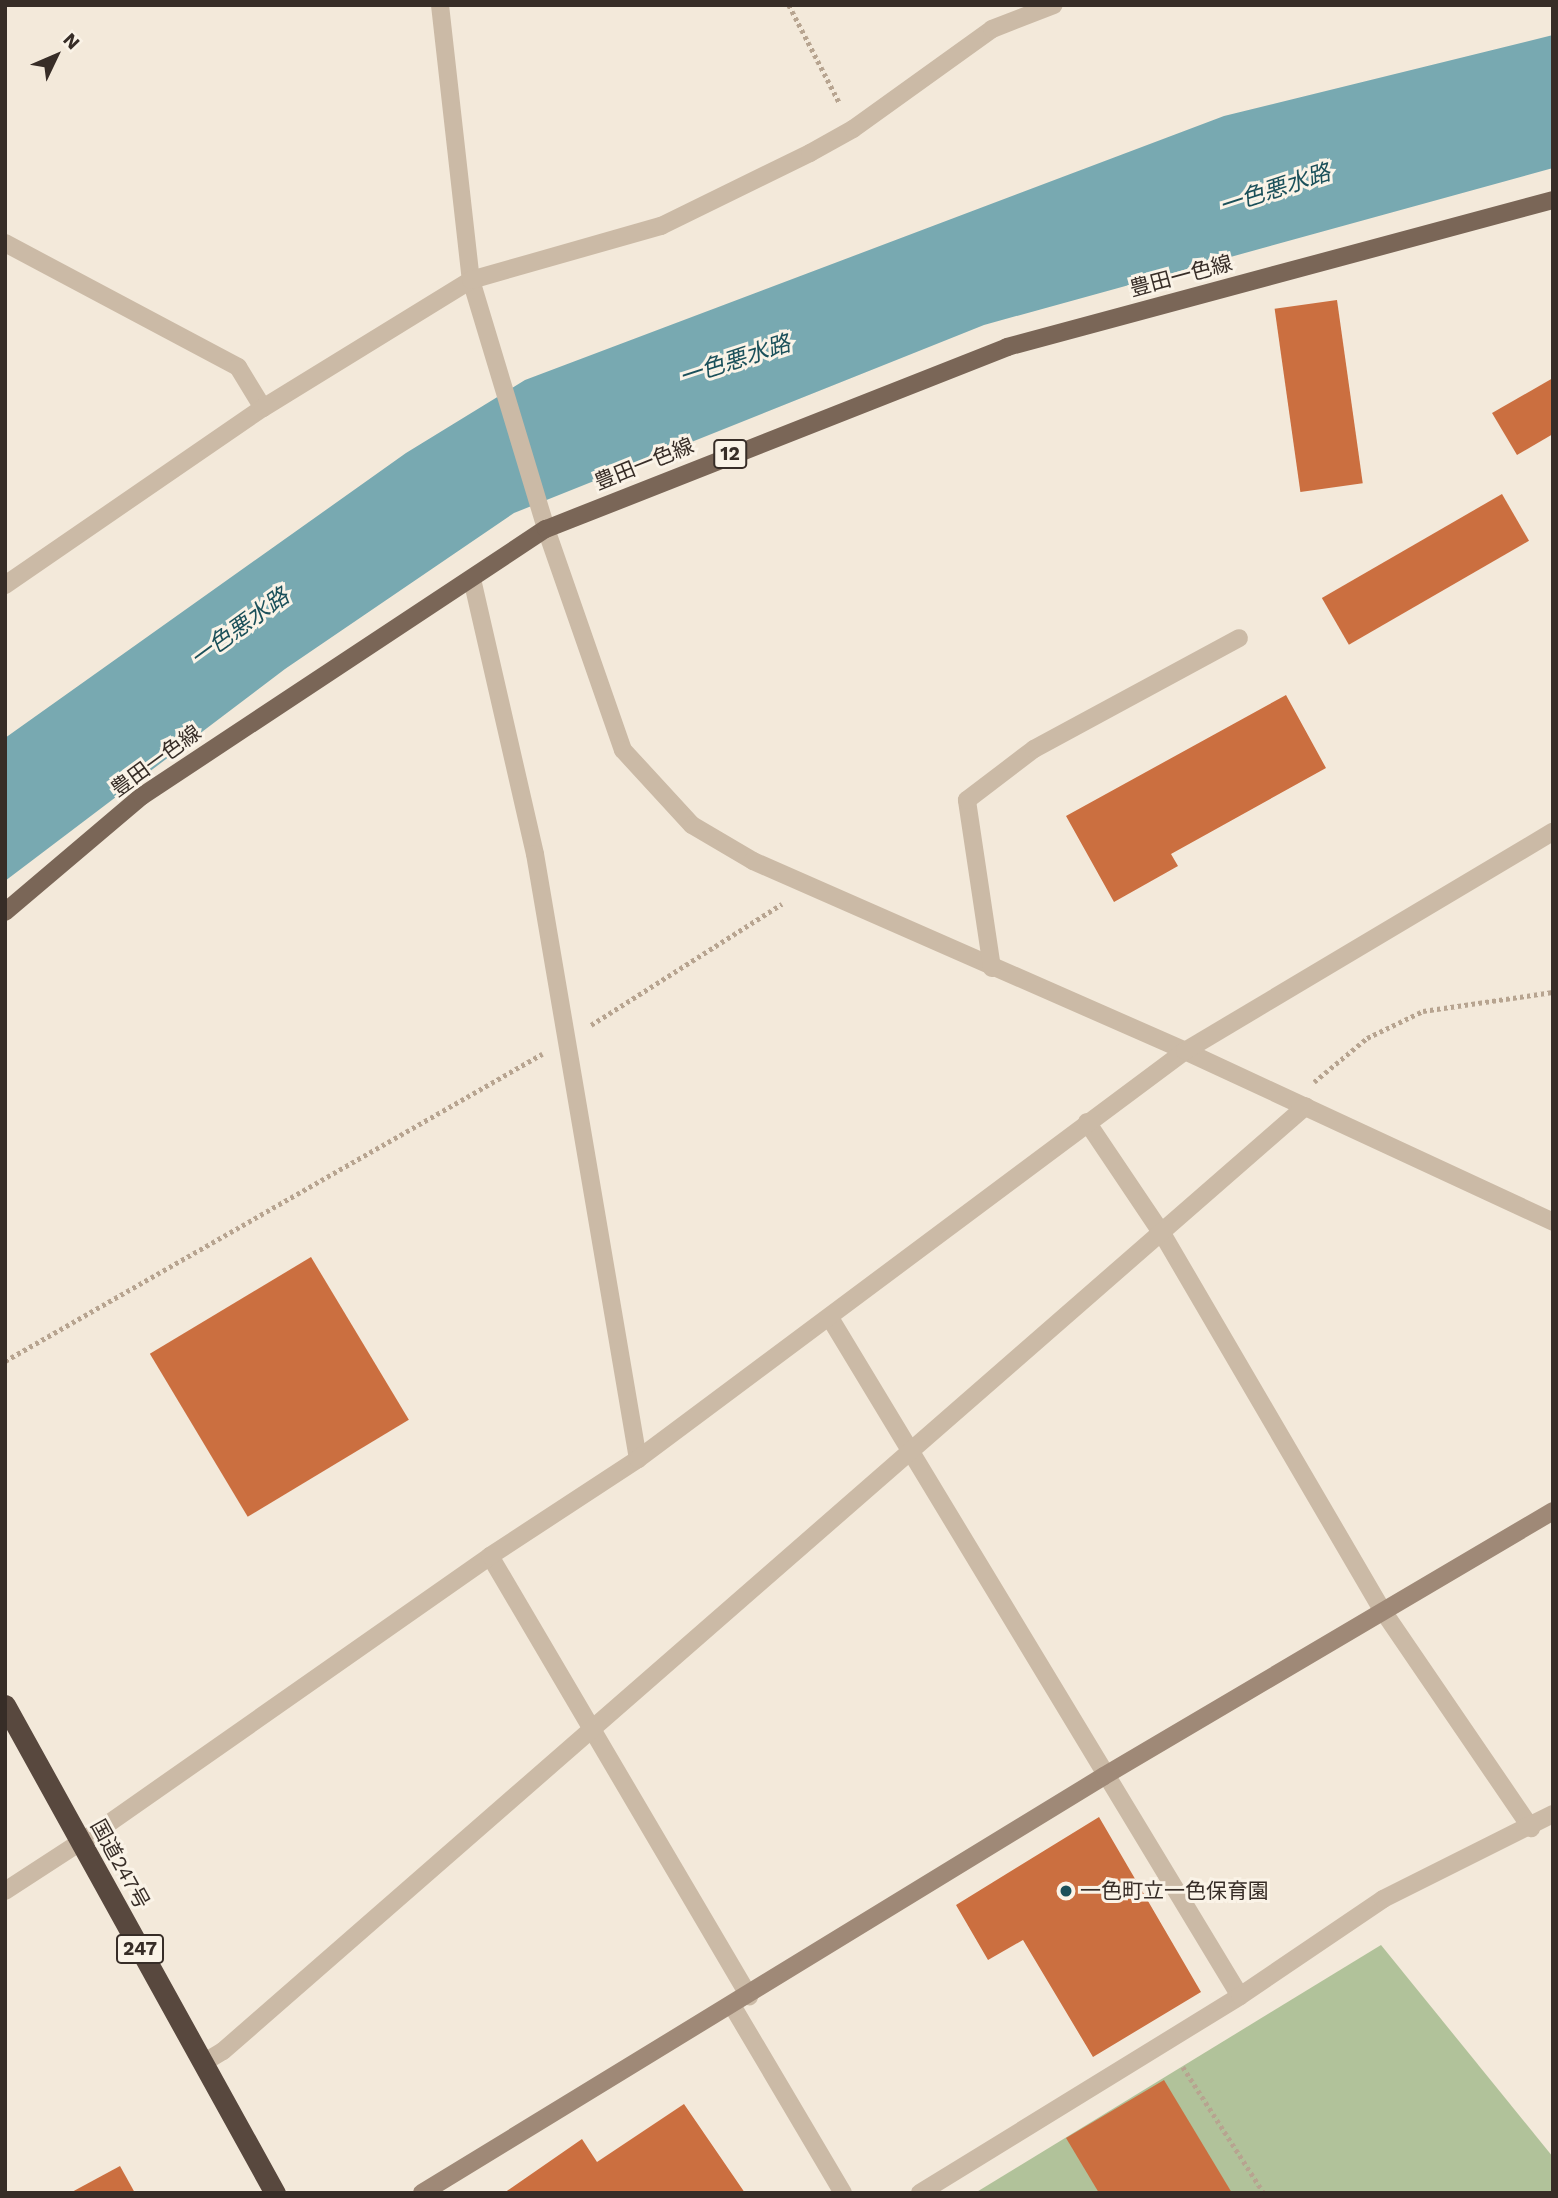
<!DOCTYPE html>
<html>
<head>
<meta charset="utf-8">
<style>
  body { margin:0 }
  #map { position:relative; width:1558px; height:2198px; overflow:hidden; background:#f3e9da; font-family:"Work Sans","Noto Sans JP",sans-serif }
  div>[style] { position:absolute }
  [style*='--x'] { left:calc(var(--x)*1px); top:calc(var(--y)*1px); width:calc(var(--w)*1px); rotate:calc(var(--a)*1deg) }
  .green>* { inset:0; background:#b1c29a }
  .water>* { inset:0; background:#78a9b1 }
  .building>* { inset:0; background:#cb6f40; transform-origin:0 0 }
  .path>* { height:4.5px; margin-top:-2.25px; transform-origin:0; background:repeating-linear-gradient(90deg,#b7a490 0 3.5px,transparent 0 7px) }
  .street>* { height:18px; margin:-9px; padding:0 9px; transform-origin:9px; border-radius:9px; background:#cbbaa6 }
  .secondary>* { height:18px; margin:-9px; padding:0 9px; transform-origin:9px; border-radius:9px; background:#9f8977 }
  .primary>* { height:18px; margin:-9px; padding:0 9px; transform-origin:9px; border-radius:9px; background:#7a6657 }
  .highway>* { height:21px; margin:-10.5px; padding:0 10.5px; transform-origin:10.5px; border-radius:10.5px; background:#58483e }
  .dots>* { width:19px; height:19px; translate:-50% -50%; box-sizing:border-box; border:4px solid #faf3e7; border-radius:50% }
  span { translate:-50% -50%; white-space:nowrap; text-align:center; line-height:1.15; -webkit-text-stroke:6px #faf3e7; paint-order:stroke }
  .shield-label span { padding:2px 5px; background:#faf3e7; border:2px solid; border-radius:5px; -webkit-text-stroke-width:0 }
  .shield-label { font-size:19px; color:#372d27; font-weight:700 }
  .street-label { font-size:21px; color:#372d27 }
  .poi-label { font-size:21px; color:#372d27 }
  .left { translate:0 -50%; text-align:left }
  .water-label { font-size:23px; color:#1b505a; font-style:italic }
  .frame { position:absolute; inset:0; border:7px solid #372d27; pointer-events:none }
  .north { position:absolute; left:21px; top:21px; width:70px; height:70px; -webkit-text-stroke:5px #faf3e7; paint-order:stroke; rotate:46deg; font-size:19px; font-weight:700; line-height:28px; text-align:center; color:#372d27 }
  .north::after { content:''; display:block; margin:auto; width:24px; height:32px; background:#372d27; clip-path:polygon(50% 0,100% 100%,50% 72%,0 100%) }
</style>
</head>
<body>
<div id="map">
  <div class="green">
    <div style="clip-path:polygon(1381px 1945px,1553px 2157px,1553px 2193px,975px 2193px)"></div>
  </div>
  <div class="water">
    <div style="clip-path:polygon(1553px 35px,1553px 168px,984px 325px,514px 513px,285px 669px,5px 881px,5px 738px,406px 453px,525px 380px,1224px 116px)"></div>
  </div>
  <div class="building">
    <div style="left:1337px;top:300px;width:185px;height:63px;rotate:82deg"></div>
    <div style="clip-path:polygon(1553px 378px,1553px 434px,1517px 455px,1492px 413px)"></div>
    <div style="left:1502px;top:494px;width:54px;height:208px;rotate:60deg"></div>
    <div style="clip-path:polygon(1286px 695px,1326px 768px,1171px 854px,1178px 866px,1114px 902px,1066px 816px)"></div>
    <div style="left:311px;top:1257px;width:190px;height:188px;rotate:59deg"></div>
    <div style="clip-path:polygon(1099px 1817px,1201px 1992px,1093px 2057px,1023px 1940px,988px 1960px,956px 1905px)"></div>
    <div style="clip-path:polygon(1164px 2080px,1232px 2193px,1099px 2193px,1066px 2138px)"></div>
    <div style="clip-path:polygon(684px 2104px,745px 2193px,504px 2193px,582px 2139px,597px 2162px)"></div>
    <div style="clip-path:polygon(120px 2166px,135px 2193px,70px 2193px)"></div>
  </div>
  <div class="path">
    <div style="--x:789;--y:5;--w:111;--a:62.7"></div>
    <div style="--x:591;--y:1025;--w:226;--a:-32.4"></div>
    <div style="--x:1314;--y:1082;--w:69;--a:-39.7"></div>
    <div style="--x:1367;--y:1038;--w:62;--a:-25.7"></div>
    <div style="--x:1423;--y:1011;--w:131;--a:-8.3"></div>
    <div style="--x:5;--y:1361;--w:619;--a:-29.76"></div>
    <div style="--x:1183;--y:2067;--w:150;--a:57.3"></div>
  </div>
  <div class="street">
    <div style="--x:440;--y:5;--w:277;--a:83.6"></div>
    <div style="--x:471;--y:280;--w:260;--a:73.2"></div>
    <div style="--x:546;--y:529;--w:234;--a:70.8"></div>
    <div style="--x:623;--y:750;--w:102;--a:47.4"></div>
    <div style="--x:692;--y:825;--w:71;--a:30.5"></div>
    <div style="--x:753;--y:861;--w:472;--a:23.7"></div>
    <div style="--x:1185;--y:1051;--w:406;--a:24.9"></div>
    <div style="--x:5;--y:243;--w:264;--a:28"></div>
    <div style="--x:238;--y:367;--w:48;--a:58.6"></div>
    <div style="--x:472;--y:579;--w:282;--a:77.1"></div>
    <div style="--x:535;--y:854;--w:614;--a:80.34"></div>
    <div style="--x:5;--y:585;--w:313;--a:-34.5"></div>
    <div style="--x:263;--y:408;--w:244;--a:-31.6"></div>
    <div style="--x:471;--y:280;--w:198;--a:-15.9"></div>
    <div style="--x:661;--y:226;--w:166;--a:-26.1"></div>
    <div style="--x:810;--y:153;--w:49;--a:-29.2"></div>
    <div style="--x:853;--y:129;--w:171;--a:-35.7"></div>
    <div style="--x:992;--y:29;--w:66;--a:-21.2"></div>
    <div style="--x:992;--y:968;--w:170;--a:-98.5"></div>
    <div style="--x:967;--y:800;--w:84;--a:-37.3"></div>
    <div style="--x:1034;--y:749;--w:233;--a:-28.4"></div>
    <div style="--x:1087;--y:1122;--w:136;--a:56.1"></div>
    <div style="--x:1163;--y:1235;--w:436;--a:59.7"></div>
    <div style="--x:1383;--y:1611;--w:263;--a:55.7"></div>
    <div style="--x:830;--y:1318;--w:792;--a:58.84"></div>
    <div style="--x:490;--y:1556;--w:511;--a:59.52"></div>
    <div style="--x:5;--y:1891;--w:116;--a:-33"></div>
    <div style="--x:102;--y:1828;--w:474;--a:-35"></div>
    <div style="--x:490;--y:1556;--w:177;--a:-33.2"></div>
    <div style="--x:638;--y:1459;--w:682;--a:-36.72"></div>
    <div style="--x:1185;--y:1051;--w:428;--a:-30.8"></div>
    <div style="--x:733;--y:2007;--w:216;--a:59.4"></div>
    <div style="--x:203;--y:2063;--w:23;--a:-31"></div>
    <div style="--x:223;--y:2051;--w:1437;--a:-41.11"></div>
    <div style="--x:920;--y:2193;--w:376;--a:-31.6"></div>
    <div style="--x:1240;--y:1996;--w:173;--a:-34.1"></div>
    <div style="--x:1383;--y:1899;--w:190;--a:-26.6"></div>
  </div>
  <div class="secondary">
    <div style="--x:422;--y:2193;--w:799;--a:-31.44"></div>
    <div style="--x:1104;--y:1776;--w:521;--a:-30.55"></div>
  </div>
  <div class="primary">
    <div style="--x:5;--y:912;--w:180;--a:-40.3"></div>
    <div style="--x:142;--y:796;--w:484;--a:-33.5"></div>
    <div style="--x:546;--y:529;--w:496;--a:-21.5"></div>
    <div style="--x:1007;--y:347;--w:565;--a:-15.07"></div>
  </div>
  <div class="highway">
    <div style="--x:5;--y:1705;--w:558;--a:61.05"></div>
  </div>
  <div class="dots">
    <div style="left:1066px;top:1891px;background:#1b505a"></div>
  </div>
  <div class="shield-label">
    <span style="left:730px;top:454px">12</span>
    <span style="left:140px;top:1949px">247</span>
  </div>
  <div class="street-label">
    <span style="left:1181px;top:276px;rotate:-15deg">豊田一色線</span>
    <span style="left:644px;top:464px;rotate:-22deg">豊田一色線</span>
    <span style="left:156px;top:761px;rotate:-36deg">豊田一色線</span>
    <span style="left:120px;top:1864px;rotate:61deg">国道247号</span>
  </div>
  <div class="poi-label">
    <span class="left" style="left:1080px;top:1891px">一色町立一色保育園</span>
  </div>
  <div class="water-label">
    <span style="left:1275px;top:190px;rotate:-18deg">一色悪水路</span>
    <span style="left:735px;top:361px;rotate:-18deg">一色悪水路</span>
    <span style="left:240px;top:628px;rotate:-36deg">一色悪水路</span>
  </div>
  <div class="frame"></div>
  <div class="north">N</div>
</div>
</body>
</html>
